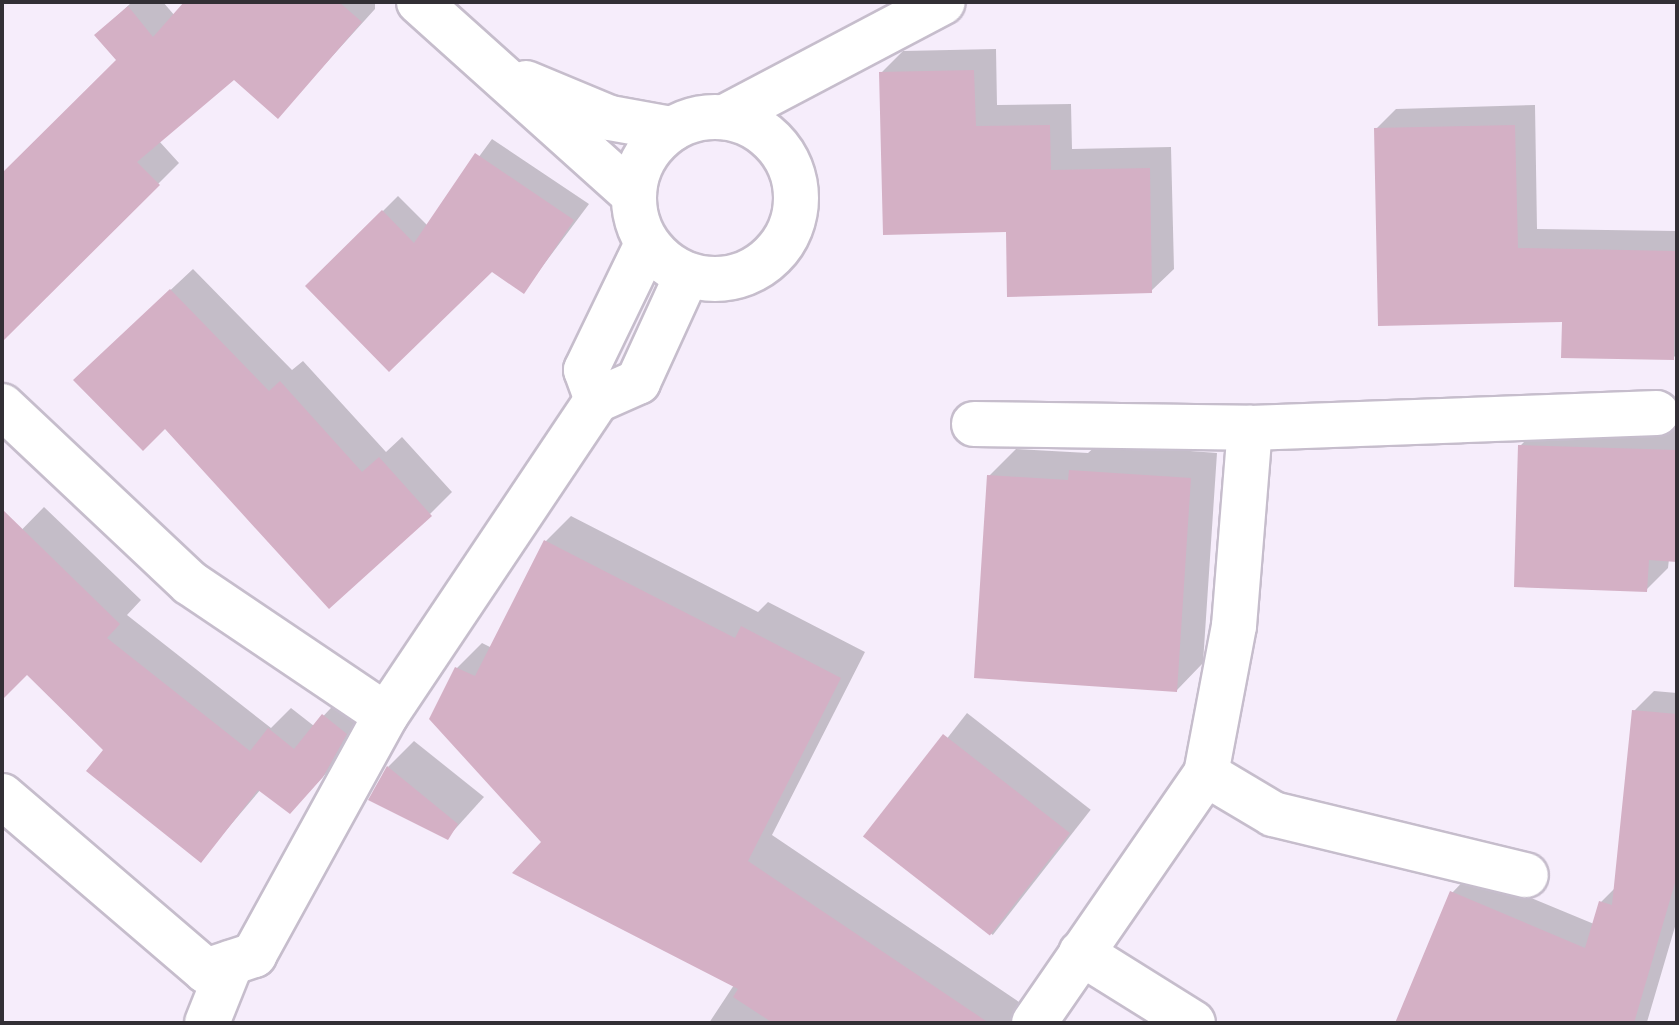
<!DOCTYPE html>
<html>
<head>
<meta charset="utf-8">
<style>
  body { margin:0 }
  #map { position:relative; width:1679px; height:1025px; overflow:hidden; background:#f6edfb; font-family:"Noto Sans",sans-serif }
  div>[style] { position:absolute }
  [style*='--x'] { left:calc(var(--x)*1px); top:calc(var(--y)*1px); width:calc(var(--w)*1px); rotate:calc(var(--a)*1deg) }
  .shadow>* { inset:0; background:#0003; transform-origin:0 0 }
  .building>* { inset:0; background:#d4b0c5; transform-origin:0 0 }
  .roads { filter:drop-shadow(2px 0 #c6bdcc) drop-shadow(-2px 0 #c6bdcc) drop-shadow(0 2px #c6bdcc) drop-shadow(0 -2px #c6bdcc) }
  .street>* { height:44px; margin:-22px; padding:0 22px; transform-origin:22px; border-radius:22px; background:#fff }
  .street>.ring { margin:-22px; padding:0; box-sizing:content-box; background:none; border:44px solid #fff; border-radius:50% }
  span { translate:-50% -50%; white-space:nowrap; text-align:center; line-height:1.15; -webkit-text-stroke:6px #f6edfb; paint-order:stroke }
  .frame { position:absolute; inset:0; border:4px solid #322f35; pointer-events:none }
</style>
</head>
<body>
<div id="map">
  <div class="shadow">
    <div style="clip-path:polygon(132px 2px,163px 2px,175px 16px,187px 2px,375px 2px,375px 9px,278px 116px,234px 77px,159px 141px,179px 163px,22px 320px,2px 315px,2px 175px,118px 60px,97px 35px)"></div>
    <div style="clip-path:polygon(996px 49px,997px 105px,1071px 104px,1072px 149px,1171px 147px,1174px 269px,1151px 291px,1008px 230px,881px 73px,903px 51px)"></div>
    <div style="clip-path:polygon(1535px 105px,1537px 229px,1677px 231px,1677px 354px,1673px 358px,1564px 320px,1376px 129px,1396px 109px)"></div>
    <div style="clip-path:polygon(492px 139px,589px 204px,524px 291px,492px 270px,308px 286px,398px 196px,428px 226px)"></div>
    <div style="clip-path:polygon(193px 269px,292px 370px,303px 361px,386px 452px,402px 437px,452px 492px,430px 514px,165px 426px,98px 358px)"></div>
    <div style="clip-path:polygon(1542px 424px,1677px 428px,1677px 559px,1669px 559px,1668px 568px,1646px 590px,1520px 446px)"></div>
    <div style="clip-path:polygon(1098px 444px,1217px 453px,1203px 663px,1177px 690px,989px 476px,1016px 449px,1088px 453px)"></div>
    <div style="clip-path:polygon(44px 507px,141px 600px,127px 615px,271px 728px,291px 708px,314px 726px,345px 693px,368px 711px,345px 753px,290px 812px,261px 789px,201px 860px,105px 750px,27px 672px,2px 684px,2px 550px)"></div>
    <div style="clip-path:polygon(571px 516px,758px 612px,768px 602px,865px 652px,772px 835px,1025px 1006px,1014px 1023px,709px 1023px,734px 985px,544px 842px,431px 718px,457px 668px,482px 643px,492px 648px,546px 541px)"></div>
    <div style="clip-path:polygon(1654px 691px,1677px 693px,1677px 920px,1647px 1022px,1397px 1023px,1452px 893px,1471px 873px,1594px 924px,1601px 902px,1616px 887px,1634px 711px)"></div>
    <div style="left:967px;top:713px;width:157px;height:159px;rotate:38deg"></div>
    <div style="clip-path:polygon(414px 741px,484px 797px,447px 838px,388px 767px)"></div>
  </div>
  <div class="building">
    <div style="clip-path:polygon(184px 2px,339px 2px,362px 22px,278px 119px,234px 80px,137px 162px,160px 185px,2px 342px,2px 173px,116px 60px,94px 35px,128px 6px,153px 37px)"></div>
    <div style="clip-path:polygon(974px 70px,976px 126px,1050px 125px,1051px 170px,1150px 168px,1152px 293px,1007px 297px,1006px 232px,883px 235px,879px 72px)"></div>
    <div style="clip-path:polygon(1515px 125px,1518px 248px,1676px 251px,1674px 360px,1561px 358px,1562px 322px,1378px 326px,1374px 128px)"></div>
    <div style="clip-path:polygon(475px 153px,574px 220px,524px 294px,492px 272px,389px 372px,305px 286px,382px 210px,414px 243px)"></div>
    <div style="clip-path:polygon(170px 289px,269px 391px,280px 381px,362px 472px,379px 457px,432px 516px,329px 609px,165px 429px,143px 451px,73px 380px)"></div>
    <div style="clip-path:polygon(1518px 445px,1677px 450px,1677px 562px,1649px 560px,1647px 592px,1514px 587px)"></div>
    <div style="clip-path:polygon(1069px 470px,1191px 478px,1177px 692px,974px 678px,987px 475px,1068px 480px)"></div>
    <div style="clip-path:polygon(2px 509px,120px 624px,107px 638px,250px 751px,268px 728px,294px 749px,322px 714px,347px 734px,323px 777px,290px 814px,258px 790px,201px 863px,86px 771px,103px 750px,27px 675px,2px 700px)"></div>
    <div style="clip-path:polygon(544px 540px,735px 638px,741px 626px,841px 678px,748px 861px,989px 1023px,773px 1023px,733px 997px,738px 989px,512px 873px,541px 842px,429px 719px,455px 667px,475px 676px)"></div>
    <div style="clip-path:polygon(1632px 710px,1677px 714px,1677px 876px,1634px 1023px,1395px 1023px,1450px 891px,1585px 948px,1599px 901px,1612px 905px)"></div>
    <div style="left:943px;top:734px;width:161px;height:130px;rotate:38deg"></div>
    <div style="clip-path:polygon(387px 766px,458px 824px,448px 840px,368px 800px)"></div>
  </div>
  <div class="roads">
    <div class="street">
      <div style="--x:419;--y:2;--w:289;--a:41.9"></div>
      <div style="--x:526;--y:83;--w:91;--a:22.6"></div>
      <div style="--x:610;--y:118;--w:63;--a:10.1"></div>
      <div style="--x:725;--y:117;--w:246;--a:-27.8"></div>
      <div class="ring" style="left:634px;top:117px;width:118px;height:118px"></div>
      <div style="--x:597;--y:400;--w:32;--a:-110"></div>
      <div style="--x:586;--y:370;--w:140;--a:-64.2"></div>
      <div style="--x:2;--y:406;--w:258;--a:43.3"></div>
      <div style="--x:190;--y:583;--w:236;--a:34"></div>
      <div style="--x:974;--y:424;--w:276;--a:0.8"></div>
      <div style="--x:1250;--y:428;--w:407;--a:-2.1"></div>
      <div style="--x:1206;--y:774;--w:78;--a:30.8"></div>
      <div style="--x:1273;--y:814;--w:260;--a:13.6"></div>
      <div style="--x:2;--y:796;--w:269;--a:40.6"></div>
      <div style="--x:206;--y:971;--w:51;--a:-18.4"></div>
      <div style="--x:254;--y:955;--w:274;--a:-61.2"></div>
      <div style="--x:386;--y:715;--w:379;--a:-56.2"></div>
      <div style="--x:597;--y:400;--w:45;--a:-23.7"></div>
      <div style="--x:638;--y:382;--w:118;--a:-65.4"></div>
      <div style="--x:1081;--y:953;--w:132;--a:32"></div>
      <div style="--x:207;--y:1023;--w:65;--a:-68.2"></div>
      <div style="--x:1034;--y:1023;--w:303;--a:-55.4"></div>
      <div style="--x:1206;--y:774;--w:151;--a:-79.3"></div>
      <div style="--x:1234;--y:626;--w:199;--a:-85.4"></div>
    </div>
  </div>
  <div class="frame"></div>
</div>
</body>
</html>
